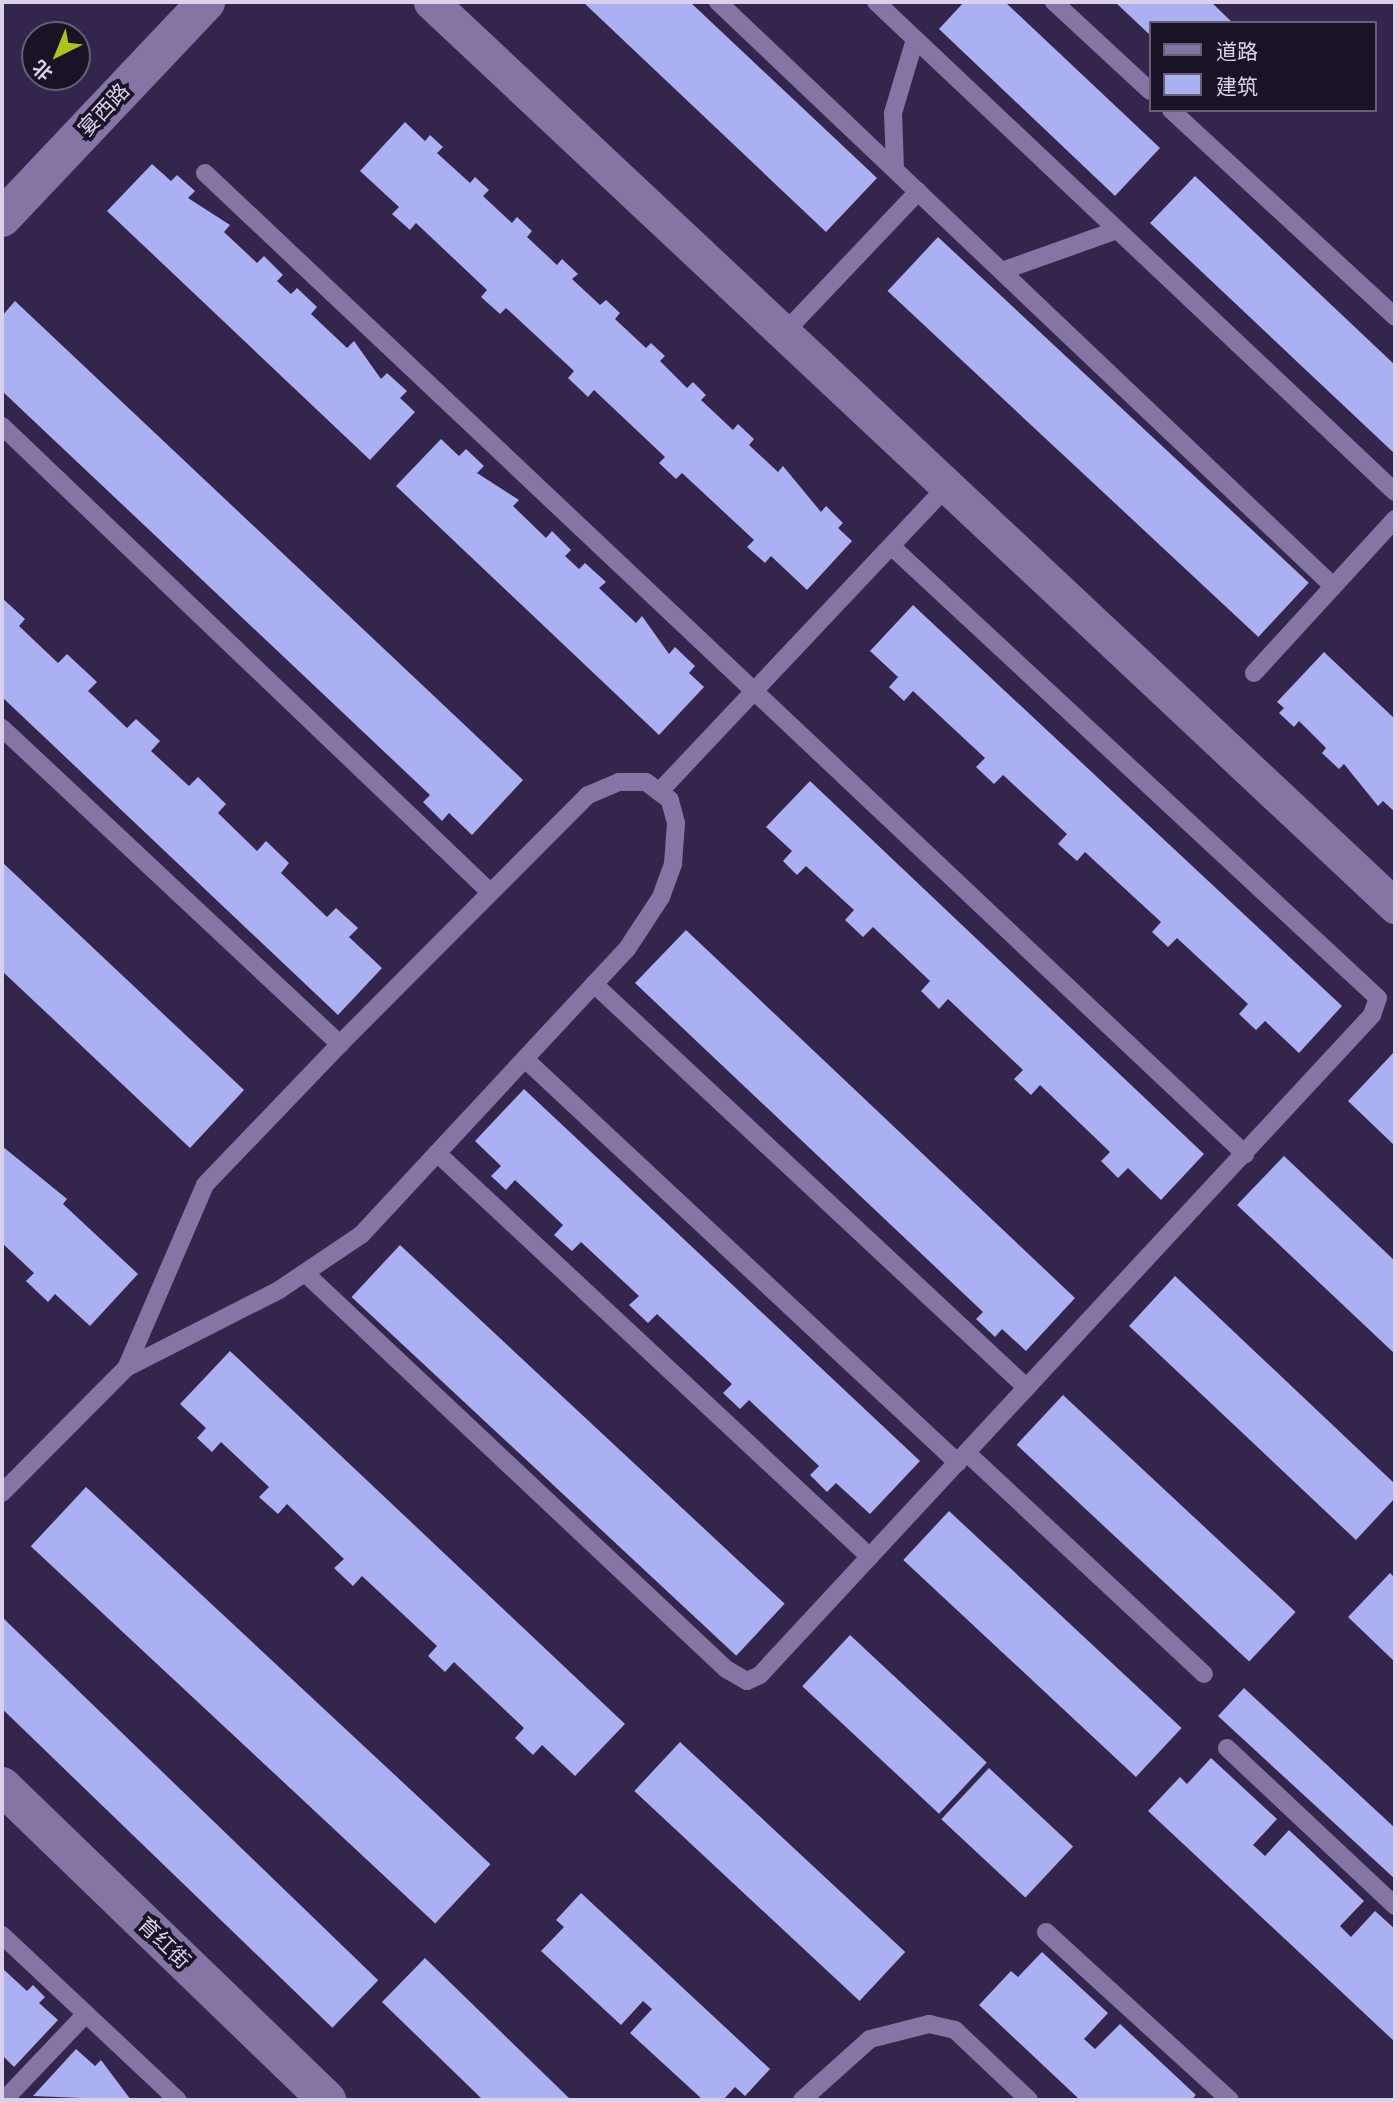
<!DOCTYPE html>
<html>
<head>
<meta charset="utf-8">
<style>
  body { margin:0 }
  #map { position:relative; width:1397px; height:2102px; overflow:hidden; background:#34254d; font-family:Arial,"Noto Sans SC",sans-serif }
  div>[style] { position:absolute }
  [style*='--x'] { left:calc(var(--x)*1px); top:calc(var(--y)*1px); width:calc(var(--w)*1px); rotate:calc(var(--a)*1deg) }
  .building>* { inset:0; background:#aab0f1; transform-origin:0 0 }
  .service>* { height:18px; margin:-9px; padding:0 9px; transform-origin:9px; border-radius:9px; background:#8575a4 }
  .minor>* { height:35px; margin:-17.5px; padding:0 17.5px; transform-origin:17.5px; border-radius:17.5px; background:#8575a4 }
  .tertiary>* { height:38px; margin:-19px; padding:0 19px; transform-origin:19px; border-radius:19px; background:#8575a4 }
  span { translate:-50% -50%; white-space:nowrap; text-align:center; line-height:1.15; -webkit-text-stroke:7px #191325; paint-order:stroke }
  .street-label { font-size:21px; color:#dad2ec }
  .frame { position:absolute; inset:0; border:4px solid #dad2ec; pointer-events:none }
  .legend { position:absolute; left:1149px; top:21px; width:228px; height:91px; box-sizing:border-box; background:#191325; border:2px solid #665f75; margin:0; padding:9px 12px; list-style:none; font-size:21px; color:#dad2ec }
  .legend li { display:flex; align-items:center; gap:14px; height:35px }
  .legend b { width:35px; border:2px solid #665f75 }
  .north { position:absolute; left:21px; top:21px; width:70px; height:70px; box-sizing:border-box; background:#191325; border:2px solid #665f75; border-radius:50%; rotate:223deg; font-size:19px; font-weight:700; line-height:28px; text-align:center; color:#dad2ec }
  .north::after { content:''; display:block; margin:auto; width:24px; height:32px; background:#aac718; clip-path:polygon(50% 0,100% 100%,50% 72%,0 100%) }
</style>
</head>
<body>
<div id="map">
  <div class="building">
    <div style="clip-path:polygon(583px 2px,690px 2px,877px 178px,826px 232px)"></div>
    <div style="clip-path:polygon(964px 2px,1005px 2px,1160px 148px,1115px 196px,939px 29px)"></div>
    <div style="clip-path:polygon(1115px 2px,1211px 2px,1233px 23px,1150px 23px,1150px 35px)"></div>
    <div style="clip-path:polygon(405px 122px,425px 141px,430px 135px,443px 147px,437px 153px,470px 183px,475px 177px,489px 190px,483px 196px,512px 223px,517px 217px,532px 231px,527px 237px,557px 265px,562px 259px,578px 274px,572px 279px,600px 305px,606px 300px,620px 313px,615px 319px,646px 348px,651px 343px,665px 356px,660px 361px,687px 388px,693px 382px,706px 395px,701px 400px,733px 430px,738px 424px,754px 439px,749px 445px,778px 472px,783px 466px,821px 512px,826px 506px,843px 523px,838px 528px,852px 541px,807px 590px,771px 556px,765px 563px,747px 547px,754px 540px,682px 473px,676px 479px,659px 463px,665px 457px,594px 390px,588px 397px,568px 378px,574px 371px,506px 308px,500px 314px,481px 297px,487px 290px,416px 223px,410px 230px,392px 214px,399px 207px,360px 171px)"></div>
    <div style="clip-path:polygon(152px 164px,171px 181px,177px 175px,195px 191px,188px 198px,230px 225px,224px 232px,257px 263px,264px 256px,283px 275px,277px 281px,291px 294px,297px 288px,317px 307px,311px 314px,347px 348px,354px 341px,381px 379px,387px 373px,407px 391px,400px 398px,415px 412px,370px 460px,107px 211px)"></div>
    <div style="clip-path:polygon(1195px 176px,1395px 365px,1395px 454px,1150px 223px)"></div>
    <div style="left:938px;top:237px;width:507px;height:74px;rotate:43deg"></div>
    <div style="clip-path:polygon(15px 301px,523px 780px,472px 835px,449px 813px,442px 821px,423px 802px,430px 795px,2px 391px,2px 316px)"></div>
    <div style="clip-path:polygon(441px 439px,459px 456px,466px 449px,484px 466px,477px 473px,519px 500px,513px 506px,546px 538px,552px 531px,571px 550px,565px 556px,579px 569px,585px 563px,606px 582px,599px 588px,636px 623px,642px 616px,669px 654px,675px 647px,695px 666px,689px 673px,704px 687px,659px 735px,396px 486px)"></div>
    <div style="clip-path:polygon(2px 598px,25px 619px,19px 626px,58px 663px,67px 654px,97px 682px,88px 691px,127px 728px,136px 719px,160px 741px,151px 751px,189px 786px,198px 777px,226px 804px,218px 813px,257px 851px,266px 841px,289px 863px,281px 873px,327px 917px,336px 908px,358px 928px,349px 937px,382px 968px,338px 1015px,2px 697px)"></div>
    <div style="clip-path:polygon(913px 605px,1342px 1006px,1299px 1053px,1265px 1021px,1256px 1030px,1239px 1014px,1248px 1004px,1177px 938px,1168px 947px,1152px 932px,1161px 922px,1085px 852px,1077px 861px,1058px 844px,1067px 834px,1003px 775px,994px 784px,976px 767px,985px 758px,913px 691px,904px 701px,889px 687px,898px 677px,870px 651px)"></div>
    <div style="clip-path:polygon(1324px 652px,1395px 719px,1395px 812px,1383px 801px,1378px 806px,1344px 764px,1339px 769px,1322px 753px,1326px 748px,1299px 721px,1294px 727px,1279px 713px,1284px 708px,1277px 702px)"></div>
    <div style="clip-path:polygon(810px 781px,1204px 1154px,1161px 1200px,1128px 1168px,1118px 1178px,1101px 1161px,1110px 1152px,1040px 1085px,1031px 1095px,1014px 1079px,1023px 1070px,948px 999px,939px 1009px,921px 991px,930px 981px,873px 927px,863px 937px,845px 920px,854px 910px,806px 866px,797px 875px,783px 861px,792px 851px,766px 827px)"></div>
    <div style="clip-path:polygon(2px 862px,244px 1090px,190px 1148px,2px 971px)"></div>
    <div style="clip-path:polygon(686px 930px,1075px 1298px,1026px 1351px,1002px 1329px,995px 1337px,976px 1319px,983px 1312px,635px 983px)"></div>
    <div style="clip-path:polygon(1395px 1051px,1395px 1146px,1348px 1101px)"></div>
    <div style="clip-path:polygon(524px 1089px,920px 1461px,870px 1514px,836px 1483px,827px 1492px,810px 1475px,819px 1466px,749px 1400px,740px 1409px,723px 1393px,732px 1384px,657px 1314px,648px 1323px,629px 1305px,639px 1296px,581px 1242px,572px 1251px,554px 1235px,563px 1225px,515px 1180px,506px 1190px,491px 1176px,501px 1166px,475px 1141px)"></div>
    <div style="clip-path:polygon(2px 1146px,67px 1199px,63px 1204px,138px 1274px,90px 1326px,55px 1294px,48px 1302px,26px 1281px,34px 1273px,2px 1243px)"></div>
    <div style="clip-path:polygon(1284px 1156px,1395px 1261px,1395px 1354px,1237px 1205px)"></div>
    <div style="left:400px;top:1245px;width:526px;height:71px;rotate:43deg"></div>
    <div style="clip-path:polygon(1175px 1276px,1395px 1484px,1395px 1498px,1356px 1540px,1129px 1326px)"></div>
    <div style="clip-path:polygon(230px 1351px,625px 1724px,575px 1776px,542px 1745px,533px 1755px,515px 1738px,524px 1728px,454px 1662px,445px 1672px,428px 1656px,437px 1646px,362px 1576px,353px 1586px,334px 1568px,344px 1559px,287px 1504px,278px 1514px,259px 1497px,269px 1487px,221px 1442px,212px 1452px,197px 1438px,206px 1428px,180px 1404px)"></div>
    <div style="left:1063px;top:1395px;width:318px;height:68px;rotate:43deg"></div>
    <div style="left:86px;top:1487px;width:553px;height:81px;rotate:43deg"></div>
    <div style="left:949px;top:1511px;width:318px;height:67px;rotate:43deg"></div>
    <div style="clip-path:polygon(1390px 1573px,1395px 1578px,1395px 1662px,1348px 1617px)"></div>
    <div style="left:2px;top:1617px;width:523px;height:66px;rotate:44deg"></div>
    <div style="left:850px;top:1635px;width:187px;height:70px;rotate:43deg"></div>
    <div style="clip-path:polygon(1244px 1688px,1395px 1828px,1395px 1879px,1218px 1716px)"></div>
    <div style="left:680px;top:1742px;width:308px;height:67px;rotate:43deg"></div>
    <div style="clip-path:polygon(1211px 1758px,1277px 1819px,1253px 1845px,1265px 1856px,1289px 1830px,1364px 1901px,1340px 1926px,1351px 1937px,1375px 1911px,1395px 1929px,1395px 2042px,1148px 1811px,1180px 1777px,1187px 1784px)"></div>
    <div style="left:989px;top:1768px;width:115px;height:70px;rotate:43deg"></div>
    <div style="clip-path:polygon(581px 1893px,770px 2069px,745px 2096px,735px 2087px,723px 2100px,703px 2100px,630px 2033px,652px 2009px,643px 2001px,621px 2025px,541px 1951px,564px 1927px,556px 1920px)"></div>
    <div style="clip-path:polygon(1042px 1952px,1108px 2013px,1084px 2039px,1095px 2049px,1120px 2024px,1196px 2095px,1191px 2100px,1080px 2100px,979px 2005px,1011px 1971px,1018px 1977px)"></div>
    <div style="clip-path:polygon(425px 1958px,571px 2100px,483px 2100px,382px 2002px)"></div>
    <div style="clip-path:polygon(2px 1968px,27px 1991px,33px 1985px,45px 1997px,39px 2003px,58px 2020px,14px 2067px,2px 2055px)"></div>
    <div style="clip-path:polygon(76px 2049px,95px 2066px,101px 2060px,131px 2100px,33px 2096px)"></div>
  </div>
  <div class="service">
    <div style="--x:718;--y:2;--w:848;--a:43.52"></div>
    <div style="--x:876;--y:2;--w:714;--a:43.35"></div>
    <div style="--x:1054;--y:2;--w:131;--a:42.8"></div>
    <div style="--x:1171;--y:110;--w:305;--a:42.7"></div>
    <div style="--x:895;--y:169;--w:56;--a:-92"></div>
    <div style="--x:893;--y:113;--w:77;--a:-73.4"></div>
    <div style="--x:205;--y:173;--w:1430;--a:43.33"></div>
    <div style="--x:1002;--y:271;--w:122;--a:-19.6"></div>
    <div style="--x:784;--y:333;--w:195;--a:-46.5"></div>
    <div style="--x:2;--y:426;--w:675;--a:43.68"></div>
    <div style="--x:1254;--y:673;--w:209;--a:-47.5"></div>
    <div style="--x:2;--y:728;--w:463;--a:43.1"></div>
    <div style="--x:659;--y:792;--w:420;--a:-46.7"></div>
    <div style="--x:594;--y:984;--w:592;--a:43.02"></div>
    <div style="--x:525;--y:1059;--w:592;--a:43.02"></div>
    <div style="--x:437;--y:1153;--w:592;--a:43.02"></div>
    <div style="--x:305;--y:1273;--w:578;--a:43.25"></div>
    <div style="--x:726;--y:1669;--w:24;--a:30"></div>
    <div style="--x:747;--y:1681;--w:14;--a:-25"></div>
    <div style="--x:760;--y:1675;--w:900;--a:-47.16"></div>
    <div style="--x:1372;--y:1015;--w:18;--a:-71"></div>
    <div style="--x:1378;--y:998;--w:664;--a:-137.13"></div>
    <div style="--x:967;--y:1453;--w:324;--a:43"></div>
    <div style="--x:2;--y:1493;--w:176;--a:-45.2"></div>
    <div style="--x:126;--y:1368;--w:172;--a:-27"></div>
    <div style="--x:279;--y:1290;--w:99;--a:-33.9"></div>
    <div style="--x:361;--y:1235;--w:391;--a:-47.1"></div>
    <div style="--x:627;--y:949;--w:62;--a:-56.8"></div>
    <div style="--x:661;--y:897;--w:35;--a:-70"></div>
    <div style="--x:673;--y:864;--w:41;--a:-85.8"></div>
    <div style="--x:676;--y:823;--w:24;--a:-105"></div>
    <div style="--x:670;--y:800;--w:30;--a:-143"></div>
    <div style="--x:646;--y:782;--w:27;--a:180"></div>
    <div style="--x:619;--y:782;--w:34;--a:157"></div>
    <div style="--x:588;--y:795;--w:351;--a:134.9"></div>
    <div style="--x:340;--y:1044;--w:195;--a:133.8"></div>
    <div style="--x:205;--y:1185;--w:199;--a:113.3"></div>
    <div style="--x:1227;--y:1748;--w:231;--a:43.2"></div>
    <div style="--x:1046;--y:1932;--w:249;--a:42.4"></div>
    <div style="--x:2;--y:1935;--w:241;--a:43.2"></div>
    <div style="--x:4;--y:2100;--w:119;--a:-46.4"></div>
    <div style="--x:802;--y:2100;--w:91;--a:-41.9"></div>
    <div style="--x:870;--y:2039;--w:61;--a:-14.3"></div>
    <div style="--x:929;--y:2024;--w:27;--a:13"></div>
    <div style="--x:955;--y:2030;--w:102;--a:43.4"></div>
  </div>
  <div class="minor">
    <div style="--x:431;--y:2;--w:1322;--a:43.16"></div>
  </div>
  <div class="tertiary">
    <div style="--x:2;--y:218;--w:297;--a:-46.6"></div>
    <div style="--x:2;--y:1786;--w:452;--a:44"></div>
  </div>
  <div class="street-label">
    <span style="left:104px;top:110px;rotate:-47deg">宴西路</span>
    <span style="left:164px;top:1943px;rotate:44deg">育红街</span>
  </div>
  <div class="frame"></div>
  <ul class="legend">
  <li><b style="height:9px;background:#8575a4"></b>道路</li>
  <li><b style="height:19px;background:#aab0f1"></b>建筑</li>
  </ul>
  <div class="north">北</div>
</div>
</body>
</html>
